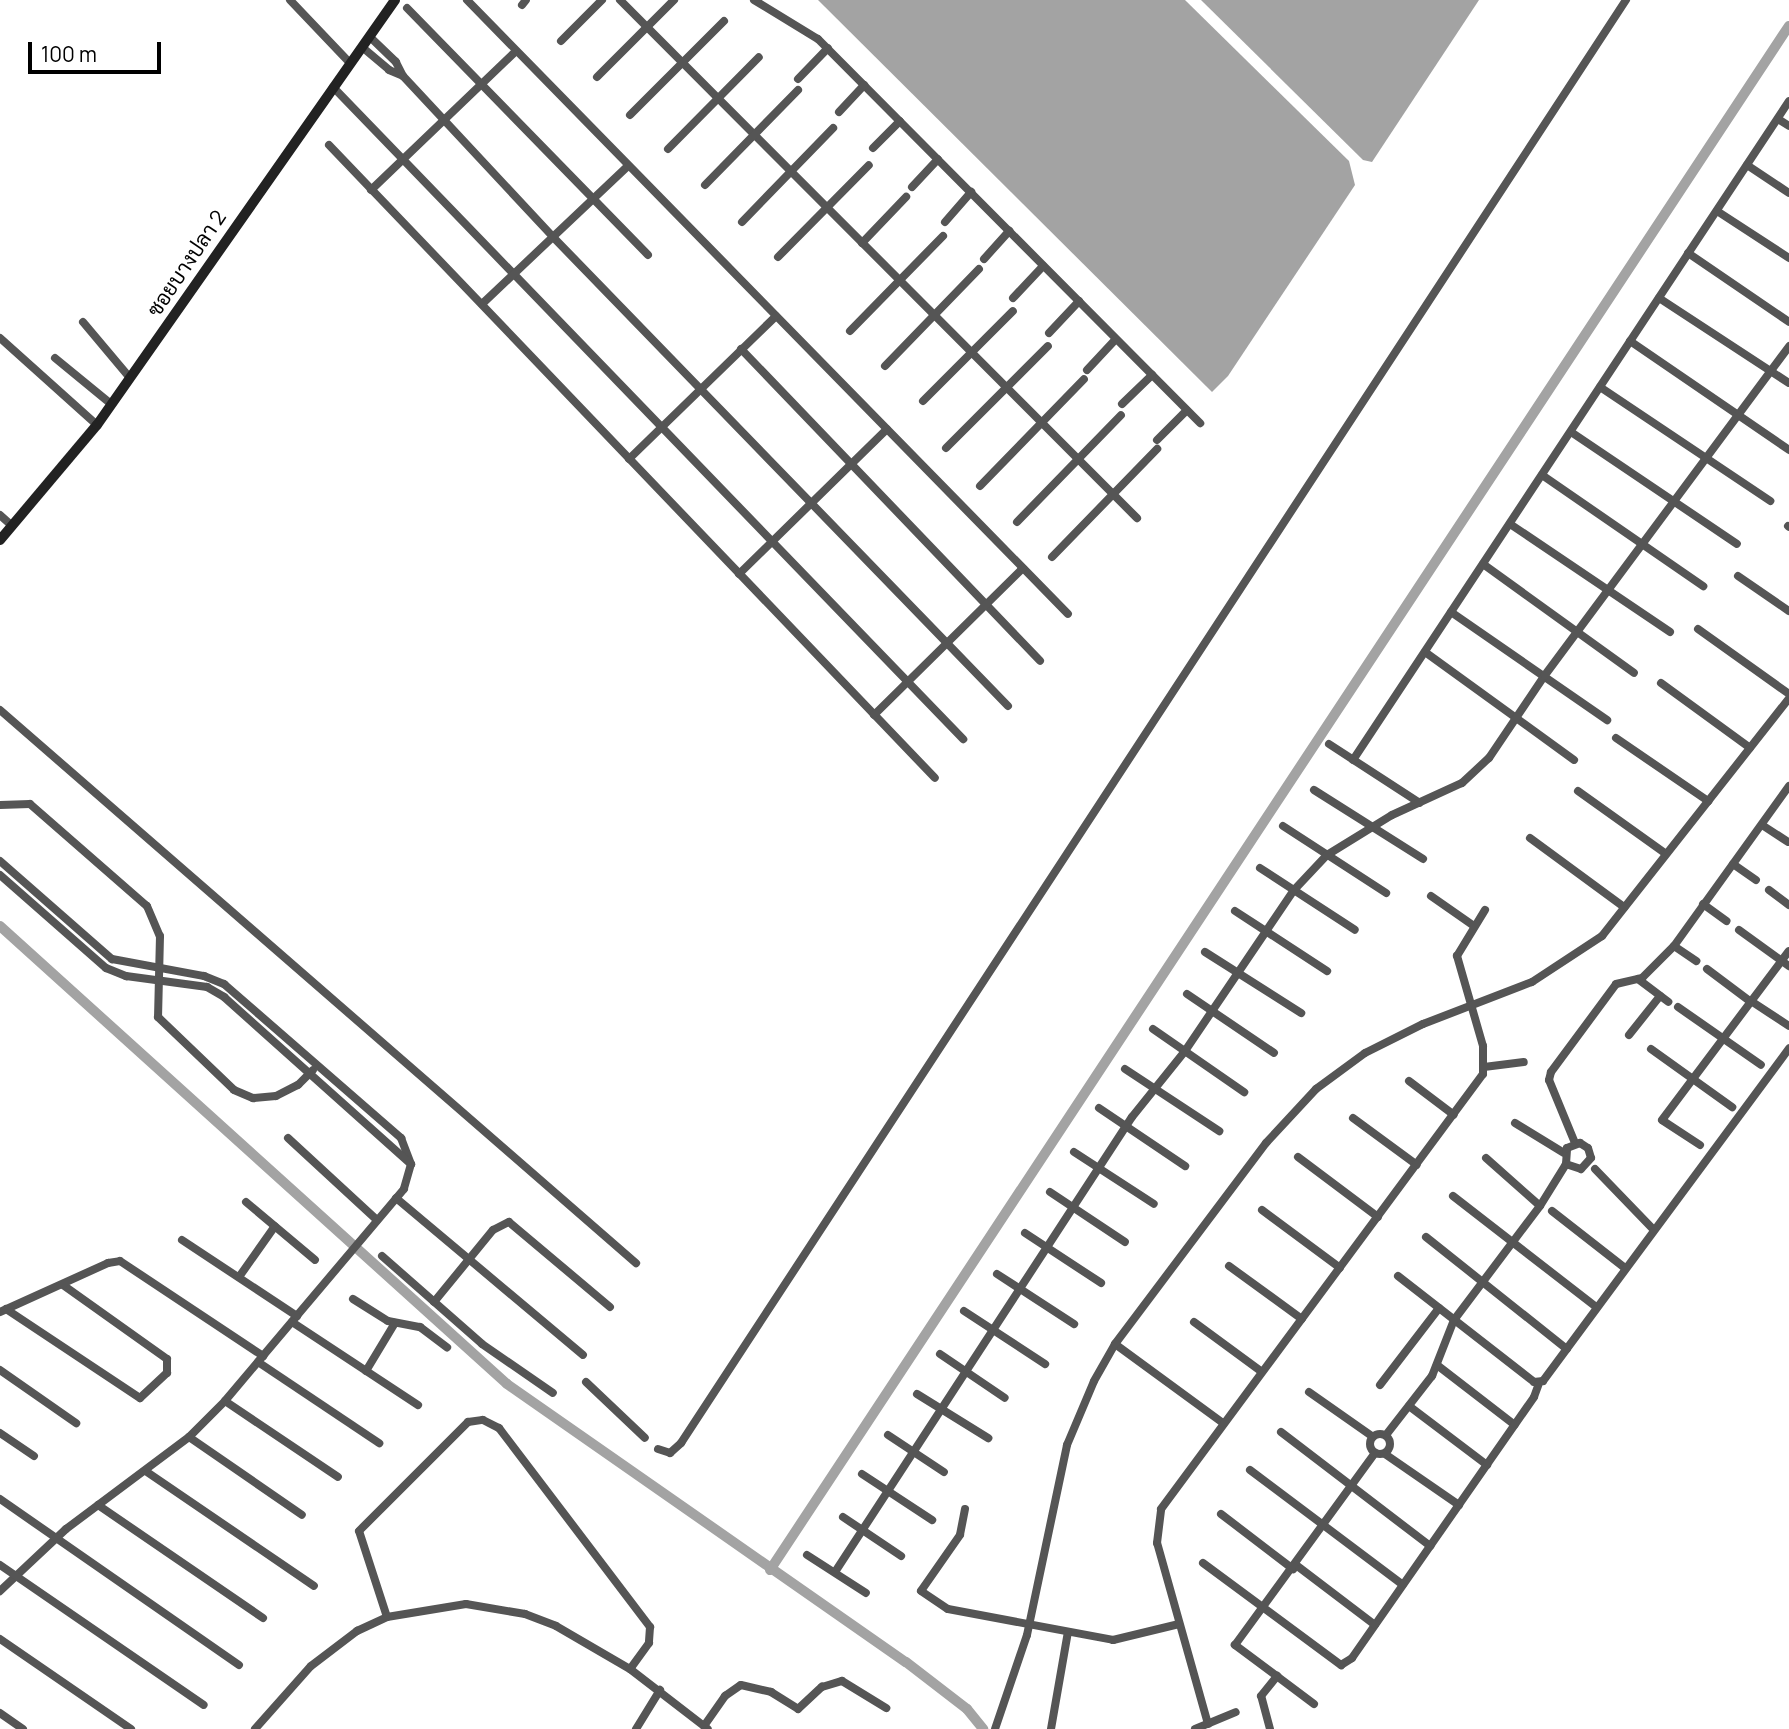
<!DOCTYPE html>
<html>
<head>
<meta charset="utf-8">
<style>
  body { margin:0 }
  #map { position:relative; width:1789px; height:1729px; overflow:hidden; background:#fff; font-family:Manrope,Sarabun,sans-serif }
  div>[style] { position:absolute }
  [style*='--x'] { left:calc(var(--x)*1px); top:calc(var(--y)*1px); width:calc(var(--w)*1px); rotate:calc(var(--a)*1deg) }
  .water>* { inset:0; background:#a3a3a3 }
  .canal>* { height:10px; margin:-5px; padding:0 5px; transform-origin:5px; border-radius:5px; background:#a3a3a3 }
  .street>* { height:8px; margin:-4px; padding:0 4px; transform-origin:4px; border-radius:4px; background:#555 }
  .street>.ring { margin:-4px; padding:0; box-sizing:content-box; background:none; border:8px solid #555; border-radius:50% }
  .secondary>* { height:10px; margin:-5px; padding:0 5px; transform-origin:5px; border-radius:5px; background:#222 }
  span { translate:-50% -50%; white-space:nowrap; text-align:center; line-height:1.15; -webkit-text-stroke:5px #fff; paint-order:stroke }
  .street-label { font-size:21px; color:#000 }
  .scale { position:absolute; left:28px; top:42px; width:133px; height:32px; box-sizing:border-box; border:4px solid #000; border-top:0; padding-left:9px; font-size:21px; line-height:24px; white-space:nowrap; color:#000; -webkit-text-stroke:5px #fff; paint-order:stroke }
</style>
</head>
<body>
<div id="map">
  <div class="water">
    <div style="clip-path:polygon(818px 0,1185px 0,1349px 161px,1355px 185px,1228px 376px,1212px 392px)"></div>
    <div style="clip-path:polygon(1201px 0,1479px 0,1372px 162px,1363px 160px)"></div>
  </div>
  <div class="canal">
    <div style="--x:0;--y:926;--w:683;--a:42.09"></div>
    <div style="--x:507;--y:1384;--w:486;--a:34.9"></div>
    <div style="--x:906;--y:1662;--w:77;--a:37.6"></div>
    <div style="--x:967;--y:1709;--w:26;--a:51"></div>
    <div style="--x:770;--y:1570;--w:1850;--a:-56.58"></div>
  </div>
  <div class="street">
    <div style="--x:290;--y:0;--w:88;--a:46.4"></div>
    <div style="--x:467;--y:0;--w:859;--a:45.61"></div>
    <div style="--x:620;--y:0;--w:732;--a:45.06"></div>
    <div style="--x:754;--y:0;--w:75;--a:31.4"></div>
    <div style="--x:818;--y:39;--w:542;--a:45.15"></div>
    <div style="--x:522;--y:5;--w:6;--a:-51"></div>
    <div style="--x:407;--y:8;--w:345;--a:45.7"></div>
    <div style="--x:561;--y:41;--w:58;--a:-45"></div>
    <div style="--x:362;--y:47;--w:35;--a:40"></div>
    <div style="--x:389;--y:70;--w:15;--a:23"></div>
    <div style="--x:403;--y:76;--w:16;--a:-117"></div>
    <div style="--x:396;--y:62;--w:37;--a:-136"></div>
    <div style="--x:403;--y:76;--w:221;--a:47"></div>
    <div style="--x:554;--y:238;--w:652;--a:45.87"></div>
    <div style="--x:597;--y:77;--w:109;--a:-45"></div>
    <div style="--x:798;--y:79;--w:43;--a:-45.9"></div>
    <div style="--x:333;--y:87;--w:907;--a:45.98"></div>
    <div style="--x:839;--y:112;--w:37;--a:-47"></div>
    <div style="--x:630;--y:115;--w:133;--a:-45"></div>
    <div style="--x:1778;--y:119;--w:13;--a:32"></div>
    <div style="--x:329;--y:145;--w:876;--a:46.25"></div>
    <div style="--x:873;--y:148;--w:38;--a:-45"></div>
    <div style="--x:668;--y:149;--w:129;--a:-45.3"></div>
    <div style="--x:1747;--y:165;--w:50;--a:33.7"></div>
    <div style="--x:705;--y:185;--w:133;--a:-45.6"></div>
    <div style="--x:912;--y:187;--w:38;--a:-47"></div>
    <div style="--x:371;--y:190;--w:199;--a:-43.8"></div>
    <div style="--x:1717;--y:211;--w:86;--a:33.1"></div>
    <div style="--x:742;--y:222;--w:131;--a:-45.9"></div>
    <div style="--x:945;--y:222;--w:40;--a:-49"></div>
    <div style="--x:862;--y:243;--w:64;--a:-46.3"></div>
    <div style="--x:1688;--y:253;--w:122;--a:34.3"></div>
    <div style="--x:778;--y:257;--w:129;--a:-45.3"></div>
    <div style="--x:984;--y:259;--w:38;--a:-48"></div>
    <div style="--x:1013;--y:298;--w:44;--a:-46.8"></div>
    <div style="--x:1659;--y:298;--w:155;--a:33.2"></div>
    <div style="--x:482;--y:304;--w:199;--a:-43.4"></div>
    <div style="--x:83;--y:322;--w:73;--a:50"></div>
    <div style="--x:850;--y:331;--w:133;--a:-45.6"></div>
    <div style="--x:1049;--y:333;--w:44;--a:-46.8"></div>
    <div style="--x:0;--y:338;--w:130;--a:41.9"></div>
    <div style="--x:1630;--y:341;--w:193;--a:34.4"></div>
    <div style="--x:741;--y:349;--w:432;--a:46.2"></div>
    <div style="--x:55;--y:358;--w:72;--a:39.4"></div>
    <div style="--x:885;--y:366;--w:135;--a:-45.9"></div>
    <div style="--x:1087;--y:370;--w:42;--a:-46.9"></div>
    <div style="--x:1600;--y:387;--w:205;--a:33.8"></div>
    <div style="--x:923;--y:401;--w:127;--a:-45"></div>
    <div style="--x:1122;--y:404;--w:42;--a:-44"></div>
    <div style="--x:1571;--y:432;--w:200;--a:34"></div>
    <div style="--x:1157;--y:440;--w:42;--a:-45"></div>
    <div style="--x:946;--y:448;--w:144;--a:-45"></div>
    <div style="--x:629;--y:459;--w:205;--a:-44.2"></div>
    <div style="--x:1542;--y:475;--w:196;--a:34.6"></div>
    <div style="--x:980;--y:486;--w:149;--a:-45.8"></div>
    <div style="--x:0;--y:515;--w:15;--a:42"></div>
    <div style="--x:1017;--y:522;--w:149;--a:-45.8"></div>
    <div style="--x:1510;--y:524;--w:193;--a:34"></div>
    <div style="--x:1788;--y:526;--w:1;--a:45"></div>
    <div style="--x:1052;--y:557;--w:151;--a:-45.8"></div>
    <div style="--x:1483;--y:564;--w:186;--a:35.8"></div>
    <div style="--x:739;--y:574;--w:207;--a:-44.4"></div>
    <div style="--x:1738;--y:576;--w:62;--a:34.5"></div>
    <div style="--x:1451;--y:612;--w:190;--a:34.7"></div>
    <div style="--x:1698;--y:629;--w:112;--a:35.5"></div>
    <div style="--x:1425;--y:652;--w:184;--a:35.9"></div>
    <div style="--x:1661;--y:683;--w:110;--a:36.1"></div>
    <div style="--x:0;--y:710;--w:843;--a:41.01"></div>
    <div style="--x:874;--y:715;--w:209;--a:-44.6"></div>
    <div style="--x:1616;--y:738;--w:112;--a:34.4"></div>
    <div style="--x:1329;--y:744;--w:108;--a:33"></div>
    <div style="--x:1353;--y:760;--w:790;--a:-56.51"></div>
    <div style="--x:1314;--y:790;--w:129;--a:32.3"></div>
    <div style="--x:1578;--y:791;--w:108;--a:35.6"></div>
    <div style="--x:0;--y:805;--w:30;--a:-2"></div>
    <div style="--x:30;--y:804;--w:155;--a:41.1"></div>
    <div style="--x:147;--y:906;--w:33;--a:67"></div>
    <div style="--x:160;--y:936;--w:81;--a:91.4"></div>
    <div style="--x:158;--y:1017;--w:105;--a:43.8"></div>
    <div style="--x:234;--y:1090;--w:21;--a:23"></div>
    <div style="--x:253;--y:1098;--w:23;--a:-5"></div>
    <div style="--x:276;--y:1096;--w:25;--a:-27"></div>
    <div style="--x:298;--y:1085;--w:21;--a:-45"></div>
    <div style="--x:1762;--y:825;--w:31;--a:33"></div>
    <div style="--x:1283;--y:826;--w:123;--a:33"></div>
    <div style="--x:1530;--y:838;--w:117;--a:36.3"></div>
    <div style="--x:0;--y:861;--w:149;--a:41.2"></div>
    <div style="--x:112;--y:959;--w:94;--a:10.5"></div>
    <div style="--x:204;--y:976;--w:22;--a:22"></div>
    <div style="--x:224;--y:984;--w:235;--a:41"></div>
    <div style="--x:401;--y:1138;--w:28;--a:69"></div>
    <div style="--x:411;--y:1164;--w:26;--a:106"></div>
    <div style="--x:404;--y:1189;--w:277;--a:130.2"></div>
    <div style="--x:225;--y:1401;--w:51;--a:135"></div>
    <div style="--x:189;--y:1437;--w:154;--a:143.2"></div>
    <div style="--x:66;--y:1529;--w:91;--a:136.8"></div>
    <div style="--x:1733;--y:864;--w:28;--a:35"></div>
    <div style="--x:1260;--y:868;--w:113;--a:33.1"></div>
    <div style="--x:0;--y:875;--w:141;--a:41.3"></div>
    <div style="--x:106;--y:968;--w:22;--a:22"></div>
    <div style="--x:126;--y:976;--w:82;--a:7.7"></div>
    <div style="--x:207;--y:987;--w:20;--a:30"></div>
    <div style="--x:224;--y:997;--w:251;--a:41.8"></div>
    <div style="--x:1769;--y:890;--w:25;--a:37"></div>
    <div style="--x:1431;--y:896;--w:52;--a:34.9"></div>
    <div style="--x:1703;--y:904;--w:29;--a:36"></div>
    <div style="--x:1235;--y:911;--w:110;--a:33.1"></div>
    <div style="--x:1739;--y:930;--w:62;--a:35.8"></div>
    <div style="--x:1674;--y:946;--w:27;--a:34"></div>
    <div style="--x:1205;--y:952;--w:114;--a:32.4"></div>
    <div style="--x:1707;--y:969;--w:55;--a:36.9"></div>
    <div style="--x:1638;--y:979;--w:38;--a:37"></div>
    <div style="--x:1187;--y:994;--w:105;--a:34.1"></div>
    <div style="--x:1751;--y:1001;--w:45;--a:33.3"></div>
    <div style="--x:1678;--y:1007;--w:101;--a:34.9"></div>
    <div style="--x:1153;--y:1029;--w:111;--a:34.7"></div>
    <div style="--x:1629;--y:1035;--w:50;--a:-51.5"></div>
    <div style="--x:1651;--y:1049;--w:100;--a:35.6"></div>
    <div style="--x:1484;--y:1067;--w:40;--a:-7.1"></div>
    <div style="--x:1125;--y:1069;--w:113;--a:33.4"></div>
    <div style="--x:1409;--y:1081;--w:56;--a:37.1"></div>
    <div style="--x:1099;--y:1108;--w:104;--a:34"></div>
    <div style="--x:1353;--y:1118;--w:79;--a:36.3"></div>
    <div style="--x:1515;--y:1123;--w:57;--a:31.5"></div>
    <div style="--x:288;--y:1138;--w:121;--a:42.7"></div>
    <div style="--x:1575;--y:1143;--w:68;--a:-112.4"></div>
    <div style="--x:1549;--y:1080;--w:8;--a:-76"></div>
    <div style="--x:1551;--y:1072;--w:109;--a:-53.5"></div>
    <div style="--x:1616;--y:984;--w:27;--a:-13"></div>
    <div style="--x:1642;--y:978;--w:45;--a:-45"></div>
    <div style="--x:1674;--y:946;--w:197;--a:-54.3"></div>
    <div style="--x:1700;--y:1145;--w:45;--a:-146.7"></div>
    <div style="--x:1662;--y:1120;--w:211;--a:-53.1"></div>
    <div style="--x:1074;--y:1152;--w:95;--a:33"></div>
    <div style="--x:1298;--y:1157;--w:100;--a:36.9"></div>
    <div style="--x:1486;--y:1158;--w:72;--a:41.6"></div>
    <div style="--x:1595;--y:1169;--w:82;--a:46"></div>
    <div style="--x:1050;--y:1192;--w:90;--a:33.7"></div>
    <div style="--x:1453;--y:1196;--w:181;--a:37.8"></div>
    <div style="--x:396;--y:1198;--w:244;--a:40"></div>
    <div style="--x:246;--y:1202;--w:90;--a:40"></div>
    <div style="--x:1262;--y:1210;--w:97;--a:36.6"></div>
    <div style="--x:1552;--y:1211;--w:93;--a:38"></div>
    <div style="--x:1025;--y:1233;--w:91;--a:33.3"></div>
    <div style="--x:1426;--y:1237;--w:180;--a:38.5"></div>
    <div style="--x:182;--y:1240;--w:138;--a:33.5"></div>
    <div style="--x:382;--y:1256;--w:133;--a:41.3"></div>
    <div style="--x:482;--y:1344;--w:86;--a:34.6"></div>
    <div style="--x:1229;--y:1266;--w:90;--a:36"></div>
    <div style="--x:997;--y:1274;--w:92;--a:33"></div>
    <div style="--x:1398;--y:1276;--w:172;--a:37.9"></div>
    <div style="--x:1534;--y:1382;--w:9;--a:-6"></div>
    <div style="--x:1543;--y:1381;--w:414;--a:-53.5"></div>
    <div style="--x:239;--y:1277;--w:62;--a:-54.8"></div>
    <div style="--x:353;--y:1299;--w:41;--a:32.2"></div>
    <div style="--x:388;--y:1321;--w:33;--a:11"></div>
    <div style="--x:420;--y:1327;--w:34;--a:37"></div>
    <div style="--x:434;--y:1302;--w:93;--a:-50.7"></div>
    <div style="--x:493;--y:1230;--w:18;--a:-27"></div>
    <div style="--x:509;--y:1222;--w:132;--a:40.1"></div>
    <div style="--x:6;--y:1309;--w:161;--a:33.6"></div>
    <div style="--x:140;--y:1398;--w:37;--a:-43"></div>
    <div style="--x:167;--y:1373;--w:14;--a:-90"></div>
    <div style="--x:167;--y:1359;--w:128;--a:-144.6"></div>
    <div style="--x:964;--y:1311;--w:97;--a:33.2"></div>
    <div style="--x:0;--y:1312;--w:119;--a:-24.4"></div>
    <div style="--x:108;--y:1263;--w:12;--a:-9"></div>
    <div style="--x:120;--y:1261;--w:172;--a:33.6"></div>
    <div style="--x:292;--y:1322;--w:151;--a:33.4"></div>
    <div style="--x:1194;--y:1322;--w:84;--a:36.3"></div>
    <div style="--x:1115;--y:1344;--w:134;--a:36.2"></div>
    <div style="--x:940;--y:1354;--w:78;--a:34.1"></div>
    <div style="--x:258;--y:1362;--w:146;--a:33.8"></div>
    <div style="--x:1437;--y:1365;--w:98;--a:37.6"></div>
    <div style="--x:0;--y:1370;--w:93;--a:34.9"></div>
    <div style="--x:366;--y:1371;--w:56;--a:-58.9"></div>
    <div style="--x:586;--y:1382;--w:81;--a:43.5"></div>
    <div style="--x:1380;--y:1385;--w:97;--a:-52.5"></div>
    <div style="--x:1309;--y:1392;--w:78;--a:35.1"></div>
    <div style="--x:917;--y:1394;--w:84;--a:31.8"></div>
    <div style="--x:225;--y:1401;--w:136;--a:33.9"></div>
    <div style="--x:1409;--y:1406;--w:98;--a:37.1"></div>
    <div style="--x:1281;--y:1432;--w:188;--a:37.4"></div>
    <div style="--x:0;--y:1433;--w:41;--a:34.1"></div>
    <div class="ring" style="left:1370px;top:1434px;width:12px;height:12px"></div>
    <div style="--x:888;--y:1435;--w:67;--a:33.5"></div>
    <div style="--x:1386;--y:1435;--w:75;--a:-52.1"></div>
    <div style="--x:1432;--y:1376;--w:60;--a:-68.6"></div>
    <div style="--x:1454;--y:1320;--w:143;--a:-53"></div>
    <div style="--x:1540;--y:1206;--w:49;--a:-58.2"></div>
    <div style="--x:1566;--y:1164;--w:16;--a:-86"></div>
    <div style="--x:1567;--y:1148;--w:14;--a:-21"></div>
    <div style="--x:1580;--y:1143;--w:9;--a:32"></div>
    <div style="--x:1588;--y:1148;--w:10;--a:73"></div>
    <div style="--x:1591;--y:1158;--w:15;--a:132"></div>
    <div style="--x:1581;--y:1169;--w:16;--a:-162"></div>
    <div style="--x:189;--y:1437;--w:137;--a:34.6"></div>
    <div style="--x:658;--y:1449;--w:13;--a:18"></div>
    <div style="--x:670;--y:1453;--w:15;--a:-42"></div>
    <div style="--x:681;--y:1443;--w:1725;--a:-56.78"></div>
    <div style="--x:1385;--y:1454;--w:90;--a:34.6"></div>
    <div style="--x:1250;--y:1470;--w:191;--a:36.9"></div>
    <div style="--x:147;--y:1472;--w:202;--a:34.3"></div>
    <div style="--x:862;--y:1474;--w:84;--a:33.3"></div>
    <div style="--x:0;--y:1499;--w:291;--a:34.8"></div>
    <div style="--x:98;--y:1505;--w:200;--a:34.4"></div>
    <div style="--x:965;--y:1509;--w:26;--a:101"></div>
    <div style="--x:960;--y:1535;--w:68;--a:124.9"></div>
    <div style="--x:921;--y:1591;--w:32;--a:34"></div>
    <div style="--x:948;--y:1609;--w:168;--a:10.6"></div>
    <div style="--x:1113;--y:1640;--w:68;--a:-13.6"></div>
    <div style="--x:1221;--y:1514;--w:91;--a:37.4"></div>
    <div style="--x:843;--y:1517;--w:70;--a:33.9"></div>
    <div style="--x:807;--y:1555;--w:70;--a:32.8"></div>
    <div style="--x:1203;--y:1563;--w:172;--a:36.5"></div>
    <div style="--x:1341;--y:1665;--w:13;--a:-32"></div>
    <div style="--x:1352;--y:1658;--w:318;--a:-55.1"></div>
    <div style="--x:1534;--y:1397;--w:15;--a:-70"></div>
    <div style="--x:0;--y:1565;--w:247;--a:34.5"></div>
    <div style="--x:1296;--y:1565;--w:99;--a:37.2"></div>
    <div style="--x:835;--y:1572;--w:543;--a:-56.87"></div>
    <div style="--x:1132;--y:1117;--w:85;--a:-51.2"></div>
    <div style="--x:1185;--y:1051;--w:194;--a:-55.9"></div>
    <div style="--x:1294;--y:890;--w:48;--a:-46.7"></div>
    <div style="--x:1327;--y:855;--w:76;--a:-31.6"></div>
    <div style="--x:1392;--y:815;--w:77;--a:-24.6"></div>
    <div style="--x:1462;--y:783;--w:37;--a:-43"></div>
    <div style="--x:1489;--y:758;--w:100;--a:-56"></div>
    <div style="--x:1545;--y:675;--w:410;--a:-53.4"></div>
    <div style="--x:387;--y:1617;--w:90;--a:-108"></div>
    <div style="--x:359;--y:1531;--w:154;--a:-45"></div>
    <div style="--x:468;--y:1422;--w:15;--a:-8"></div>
    <div style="--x:483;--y:1420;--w:18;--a:27"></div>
    <div style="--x:499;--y:1428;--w:250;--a:52.8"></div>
    <div style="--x:650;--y:1627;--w:16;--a:94"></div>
    <div style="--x:649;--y:1643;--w:32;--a:126"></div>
    <div style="--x:0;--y:1639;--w:159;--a:34.5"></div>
    <div style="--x:1314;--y:1704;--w:99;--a:-143.2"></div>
    <div style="--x:1235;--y:1645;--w:238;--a:-53.9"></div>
    <div style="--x:0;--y:1713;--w:28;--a:35"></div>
    <div style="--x:1208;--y:1724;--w:188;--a:-105.7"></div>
    <div style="--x:1157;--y:1543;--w:34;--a:-83"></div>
    <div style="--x:1161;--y:1509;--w:541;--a:-53.49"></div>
    <div style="--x:1483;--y:1074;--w:28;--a:-90"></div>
    <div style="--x:1483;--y:1046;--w:94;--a:-106.1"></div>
    <div style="--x:1457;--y:956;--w:54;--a:-58.7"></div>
    <div style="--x:704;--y:1726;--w:37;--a:-55"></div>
    <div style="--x:725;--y:1696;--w:19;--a:-35"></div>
    <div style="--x:741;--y:1685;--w:31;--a:13"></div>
    <div style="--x:771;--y:1692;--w:32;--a:32"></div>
    <div style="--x:798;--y:1709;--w:33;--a:-43"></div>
    <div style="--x:822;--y:1687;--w:21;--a:-17"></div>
    <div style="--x:842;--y:1681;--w:52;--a:31.5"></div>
    <div style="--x:255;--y:1729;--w:84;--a:-48.4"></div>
    <div style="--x:311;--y:1666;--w:58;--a:-37.3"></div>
    <div style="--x:357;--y:1631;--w:33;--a:-25"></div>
    <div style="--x:387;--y:1617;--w:80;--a:-9.3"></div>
    <div style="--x:466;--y:1604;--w:60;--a:9.6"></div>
    <div style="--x:525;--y:1614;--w:33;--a:21"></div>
    <div style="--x:556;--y:1626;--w:86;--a:30.2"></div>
    <div style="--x:630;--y:1669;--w:98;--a:37.6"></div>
    <div style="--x:636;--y:1729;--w:46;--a:-58.4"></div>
    <div style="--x:995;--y:1729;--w:99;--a:-71.2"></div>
    <div style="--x:1027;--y:1635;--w:194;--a:-78.1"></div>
    <div style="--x:1067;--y:1445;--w:69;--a:-67.1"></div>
    <div style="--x:1094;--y:1381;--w:43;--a:-60.4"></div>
    <div style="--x:1115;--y:1344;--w:251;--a:-53.1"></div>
    <div style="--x:1266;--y:1143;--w:74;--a:-47.2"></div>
    <div style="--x:1316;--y:1089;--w:61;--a:-36.3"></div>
    <div style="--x:1365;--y:1053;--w:65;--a:-26.6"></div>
    <div style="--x:1423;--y:1024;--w:117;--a:-21.1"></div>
    <div style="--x:1532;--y:982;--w:84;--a:-33.3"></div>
    <div style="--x:1602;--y:936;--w:303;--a:-51.8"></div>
    <div style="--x:1051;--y:1729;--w:98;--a:-80.1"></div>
    <div style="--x:1195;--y:1729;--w:44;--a:-22.5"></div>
    <div style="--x:1270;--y:1729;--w:34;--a:-105"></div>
    <div style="--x:1261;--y:1696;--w:26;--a:-51"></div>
  </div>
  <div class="secondary">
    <div style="--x:0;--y:540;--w:150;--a:-49.9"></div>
    <div style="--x:97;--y:425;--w:519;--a:-54.96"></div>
  </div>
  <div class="street-label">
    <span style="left:186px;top:263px;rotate:-56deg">ซอยบางปลา 2</span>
  </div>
  <div class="scale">100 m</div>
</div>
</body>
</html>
